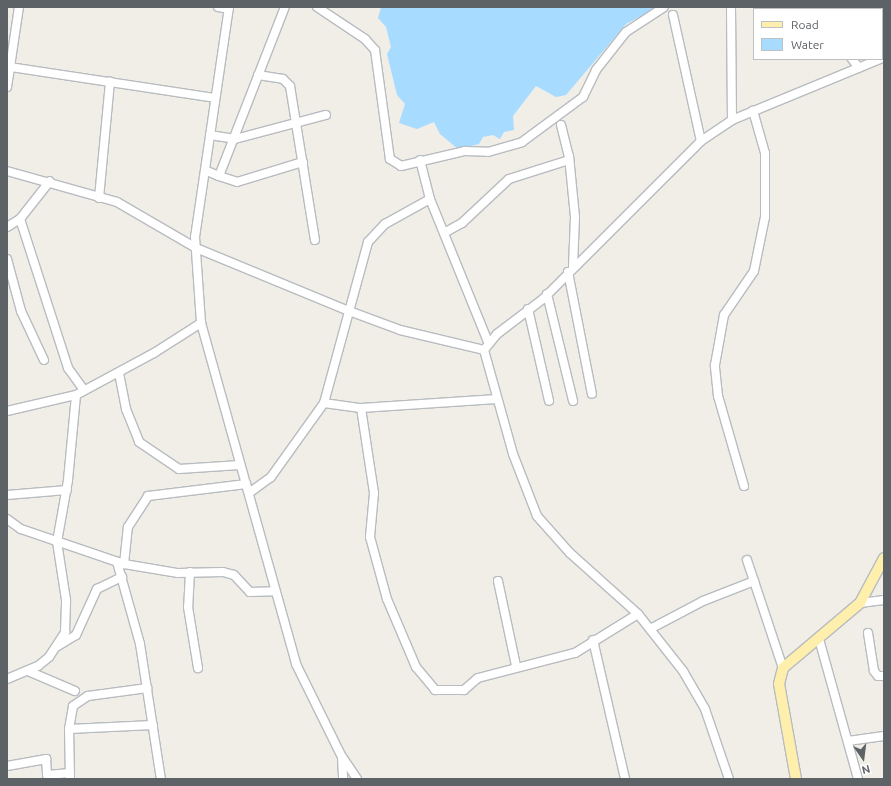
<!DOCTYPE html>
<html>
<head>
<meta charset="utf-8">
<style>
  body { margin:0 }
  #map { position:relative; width:891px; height:786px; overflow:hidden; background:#f0eee6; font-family:Ubuntu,sans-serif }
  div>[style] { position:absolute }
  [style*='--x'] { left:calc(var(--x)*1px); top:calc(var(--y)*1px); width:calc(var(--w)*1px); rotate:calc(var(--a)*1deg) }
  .water>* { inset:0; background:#a7dbff }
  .roads { filter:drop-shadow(1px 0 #b8bcc0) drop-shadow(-1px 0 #b8bcc0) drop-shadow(0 1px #b8bcc0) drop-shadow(0 -1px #b8bcc0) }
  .minor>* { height:8px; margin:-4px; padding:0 4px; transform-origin:4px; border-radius:4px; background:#fff }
  .major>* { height:10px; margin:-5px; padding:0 5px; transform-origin:5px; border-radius:5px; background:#ffefac }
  span { translate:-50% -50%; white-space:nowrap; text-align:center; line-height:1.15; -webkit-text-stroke:4px #fff; paint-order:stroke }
  .frame { position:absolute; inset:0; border:8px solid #5d6267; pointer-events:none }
  .legend { position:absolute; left:753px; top:8px; width:130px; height:52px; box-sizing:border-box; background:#fff; border:1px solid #bec0c2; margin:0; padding:5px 7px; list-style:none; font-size:12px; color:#5d6267 }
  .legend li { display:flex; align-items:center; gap:8px; height:20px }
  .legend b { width:20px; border:1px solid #bec0c2 }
  .north { position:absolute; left:843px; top:738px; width:40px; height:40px; -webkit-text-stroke:3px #fff; paint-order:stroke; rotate:166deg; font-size:11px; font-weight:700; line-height:16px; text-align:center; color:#5d6267 }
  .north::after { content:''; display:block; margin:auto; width:14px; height:18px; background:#5d6267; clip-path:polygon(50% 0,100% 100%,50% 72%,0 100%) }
</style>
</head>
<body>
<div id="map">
  <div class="water">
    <div style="clip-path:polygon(381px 7px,658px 7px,626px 24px,566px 95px,556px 97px,536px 86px,513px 116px,514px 130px,504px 132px,500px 139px,493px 135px,483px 137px,479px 144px,458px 149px,440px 134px,434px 122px,417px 129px,399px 123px,405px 104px,397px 95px,387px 54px,391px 47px,386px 27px,378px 18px)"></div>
  </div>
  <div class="roads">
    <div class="minor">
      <div style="--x:218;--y:7;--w:11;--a:10"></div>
      <div style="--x:229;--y:7;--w:232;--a:98.4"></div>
      <div style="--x:195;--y:237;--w:86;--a:86"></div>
      <div style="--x:201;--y:323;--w:354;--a:74.4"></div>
      <div style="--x:296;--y:664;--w:104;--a:63.7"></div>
      <div style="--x:342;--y:757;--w:22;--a:87"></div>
      <div style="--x:317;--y:7;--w:58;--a:33.7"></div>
      <div style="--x:365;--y:39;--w:15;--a:48"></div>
      <div style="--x:375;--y:50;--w:110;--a:82.2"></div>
      <div style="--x:390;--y:159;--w:13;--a:32"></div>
      <div style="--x:401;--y:166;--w:66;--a:-13.2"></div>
      <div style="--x:465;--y:151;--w:23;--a:2"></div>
      <div style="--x:488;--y:152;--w:35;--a:-16"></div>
      <div style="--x:522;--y:142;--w:76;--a:-36.4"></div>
      <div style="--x:583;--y:97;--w:30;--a:-64"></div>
      <div style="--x:596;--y:70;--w:48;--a:-51.7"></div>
      <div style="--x:626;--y:32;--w:45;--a:-33.3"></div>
      <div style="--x:731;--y:7;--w:113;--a:89.5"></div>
      <div style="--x:770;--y:7;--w:7;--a:16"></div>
      <div style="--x:673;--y:15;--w:129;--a:77.5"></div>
      <div style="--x:852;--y:59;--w:11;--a:52"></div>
      <div style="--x:7;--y:67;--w:3;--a:0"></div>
      <div style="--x:10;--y:67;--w:61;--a:-81.5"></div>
      <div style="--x:258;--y:75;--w:25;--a:9"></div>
      <div style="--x:283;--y:79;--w:10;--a:45"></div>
      <div style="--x:290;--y:86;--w:156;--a:80.8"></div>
      <div style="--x:7;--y:87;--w:20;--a:-81"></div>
      <div style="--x:10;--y:67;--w:206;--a:8.6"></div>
      <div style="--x:561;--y:125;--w:32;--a:76"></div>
      <div style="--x:569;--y:156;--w:61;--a:84.4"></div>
      <div style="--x:575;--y:217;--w:50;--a:92.3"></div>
      <div style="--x:210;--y:135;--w:25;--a:9"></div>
      <div style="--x:235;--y:139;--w:94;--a:-14.8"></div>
      <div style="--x:420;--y:160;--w:40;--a:75.6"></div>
      <div style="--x:430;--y:199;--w:154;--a:67.9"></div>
      <div style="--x:7;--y:171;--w:114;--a:15.7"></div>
      <div style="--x:117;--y:202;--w:91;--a:30.2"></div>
      <div style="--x:196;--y:248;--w:165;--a:22.4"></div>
      <div style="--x:349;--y:311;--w:54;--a:20.4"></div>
      <div style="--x:400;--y:330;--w:86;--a:13.4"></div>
      <div style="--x:484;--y:350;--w:108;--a:74.4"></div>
      <div style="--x:513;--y:454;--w:66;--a:68.8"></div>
      <div style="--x:537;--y:516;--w:50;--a:48.3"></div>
      <div style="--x:570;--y:553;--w:91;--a:41.9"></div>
      <div style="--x:638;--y:614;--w:73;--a:51.7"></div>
      <div style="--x:683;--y:671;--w:44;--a:59.9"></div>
      <div style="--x:705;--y:709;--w:74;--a:71.1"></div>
      <div style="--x:207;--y:171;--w:13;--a:23"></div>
      <div style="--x:219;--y:176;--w:181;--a:-68.7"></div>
      <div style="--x:219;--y:176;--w:19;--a:18"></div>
      <div style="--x:237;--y:182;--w:69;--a:-16.9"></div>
      <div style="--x:99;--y:198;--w:117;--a:-84.6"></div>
      <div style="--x:20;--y:219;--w:157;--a:72.1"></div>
      <div style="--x:68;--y:368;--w:27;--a:54"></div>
      <div style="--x:7;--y:227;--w:15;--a:-32"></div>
      <div style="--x:20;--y:219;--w:48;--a:-51.7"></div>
      <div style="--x:444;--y:233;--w:21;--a:-29"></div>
      <div style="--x:462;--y:223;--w:64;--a:-43.1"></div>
      <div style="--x:509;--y:179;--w:63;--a:-17.6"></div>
      <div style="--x:7;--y:259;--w:54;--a:74.9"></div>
      <div style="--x:21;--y:311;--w:54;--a:64.9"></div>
      <div style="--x:568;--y:272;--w:124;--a:78.9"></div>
      <div style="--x:547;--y:294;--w:110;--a:76.3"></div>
      <div style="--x:528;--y:309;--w:94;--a:77.1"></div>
      <div style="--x:484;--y:350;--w:21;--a:-51"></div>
      <div style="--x:497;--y:334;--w:58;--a:-37.3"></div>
      <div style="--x:543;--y:299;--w:223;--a:-45"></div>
      <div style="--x:701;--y:141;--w:37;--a:-34"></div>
      <div style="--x:732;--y:120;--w:160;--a:-22.4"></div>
      <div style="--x:119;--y:373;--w:37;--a:79"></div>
      <div style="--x:126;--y:409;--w:35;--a:68"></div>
      <div style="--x:139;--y:442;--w:48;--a:34"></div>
      <div style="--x:179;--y:469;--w:61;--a:-3.8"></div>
      <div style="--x:324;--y:403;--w:37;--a:8"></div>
      <div style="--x:361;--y:408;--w:136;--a:-3.8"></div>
      <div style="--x:361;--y:408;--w:86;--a:81.3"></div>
      <div style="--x:374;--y:493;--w:44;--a:95.2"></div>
      <div style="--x:370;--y:537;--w:64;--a:74.7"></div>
      <div style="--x:387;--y:599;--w:74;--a:66.9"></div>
      <div style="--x:416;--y:667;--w:30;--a:50"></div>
      <div style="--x:435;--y:690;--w:29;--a:0"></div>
      <div style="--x:464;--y:690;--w:18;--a:-41"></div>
      <div style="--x:478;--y:678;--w:100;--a:-14.5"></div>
      <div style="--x:575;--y:653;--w:74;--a:-31.8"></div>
      <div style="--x:7;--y:411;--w:71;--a:-13.1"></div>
      <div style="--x:76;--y:395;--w:89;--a:-28.3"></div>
      <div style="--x:154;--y:353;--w:56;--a:-32.6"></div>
      <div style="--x:744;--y:486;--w:94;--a:-106.1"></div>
      <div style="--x:718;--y:396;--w:31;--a:-96"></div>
      <div style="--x:715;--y:365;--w:51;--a:-79.8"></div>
      <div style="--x:724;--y:315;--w:53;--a:-55.7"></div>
      <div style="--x:754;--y:271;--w:55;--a:-78.5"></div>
      <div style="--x:765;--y:217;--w:64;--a:-90"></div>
      <div style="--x:765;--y:153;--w:44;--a:-105.9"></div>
      <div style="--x:249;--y:493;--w:27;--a:-36"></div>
      <div style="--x:271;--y:477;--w:91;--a:-54.4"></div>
      <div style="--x:324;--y:403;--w:167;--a:-74.7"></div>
      <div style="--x:368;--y:242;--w:25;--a:-47"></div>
      <div style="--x:385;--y:224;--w:51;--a:-29.1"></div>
      <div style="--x:7;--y:495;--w:60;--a:-4.8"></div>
      <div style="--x:7;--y:519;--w:17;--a:36"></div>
      <div style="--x:21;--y:529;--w:109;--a:18.8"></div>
      <div style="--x:124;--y:564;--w:55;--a:9.5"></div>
      <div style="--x:178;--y:573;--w:45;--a:-1.3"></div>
      <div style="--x:223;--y:572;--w:11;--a:15"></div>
      <div style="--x:234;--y:575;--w:23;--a:47"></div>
      <div style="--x:250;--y:592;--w:25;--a:-2"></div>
      <div style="--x:747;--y:560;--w:114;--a:71.6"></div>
      <div style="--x:117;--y:562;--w:85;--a:74.3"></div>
      <div style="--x:140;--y:644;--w:137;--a:81.2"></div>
      <div style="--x:124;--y:564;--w:37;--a:-84"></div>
      <div style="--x:128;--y:527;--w:37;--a:-57"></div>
      <div style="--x:148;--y:496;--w:99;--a:-7"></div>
      <div style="--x:190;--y:572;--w:35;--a:93"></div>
      <div style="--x:188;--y:607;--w:62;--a:80.7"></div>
      <div style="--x:498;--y:581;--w:87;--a:78"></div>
      <div style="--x:860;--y:603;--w:24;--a:-7"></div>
      <div style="--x:650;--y:629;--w:60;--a:-27.8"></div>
      <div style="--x:703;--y:601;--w:55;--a:-21.4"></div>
      <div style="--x:868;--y:633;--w:38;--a:81"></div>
      <div style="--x:874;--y:671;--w:6;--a:51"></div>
      <div style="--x:878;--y:676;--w:6;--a:0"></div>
      <div style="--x:819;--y:639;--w:145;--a:74.4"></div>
      <div style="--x:593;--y:640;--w:143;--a:77"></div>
      <div style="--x:56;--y:647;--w:23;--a:-31"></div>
      <div style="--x:76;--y:635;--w:51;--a:-65.5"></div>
      <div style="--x:97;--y:589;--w:28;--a:-26"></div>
      <div style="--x:28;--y:671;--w:51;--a:23.1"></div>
      <div style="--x:7;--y:679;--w:34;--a:-23"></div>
      <div style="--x:38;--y:666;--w:14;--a:-39"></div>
      <div style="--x:49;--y:657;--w:30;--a:-57"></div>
      <div style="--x:65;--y:632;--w:32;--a:-88"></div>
      <div style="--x:66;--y:600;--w:59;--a:-98.8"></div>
      <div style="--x:57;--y:542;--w:63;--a:-79.9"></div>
      <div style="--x:68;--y:480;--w:85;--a:-84.6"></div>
      <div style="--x:69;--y:729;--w:84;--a:-2.7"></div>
      <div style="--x:848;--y:741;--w:36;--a:-8"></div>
      <div style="--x:343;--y:758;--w:25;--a:56"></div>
      <div style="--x:7;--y:766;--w:40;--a:-10"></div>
      <div style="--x:46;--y:759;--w:16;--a:86"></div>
      <div style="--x:47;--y:775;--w:23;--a:-5"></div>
      <div style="--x:70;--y:779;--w:50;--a:-91.1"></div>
      <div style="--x:69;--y:729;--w:23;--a:-80"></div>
      <div style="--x:73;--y:706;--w:18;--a:-34"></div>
      <div style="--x:88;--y:696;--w:60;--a:-7.7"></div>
    </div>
    <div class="major">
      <div style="--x:796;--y:779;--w:97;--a:-100.1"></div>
      <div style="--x:779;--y:684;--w:16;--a:-76"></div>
      <div style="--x:783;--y:668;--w:101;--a:-40.2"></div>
      <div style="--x:860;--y:603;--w:51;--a:-61.9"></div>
    </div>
  </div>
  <div class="frame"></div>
  <ul class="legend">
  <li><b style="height:5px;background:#ffefac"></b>Road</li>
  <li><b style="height:11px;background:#a7dbff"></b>Water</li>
  </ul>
  <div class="north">N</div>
</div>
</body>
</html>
